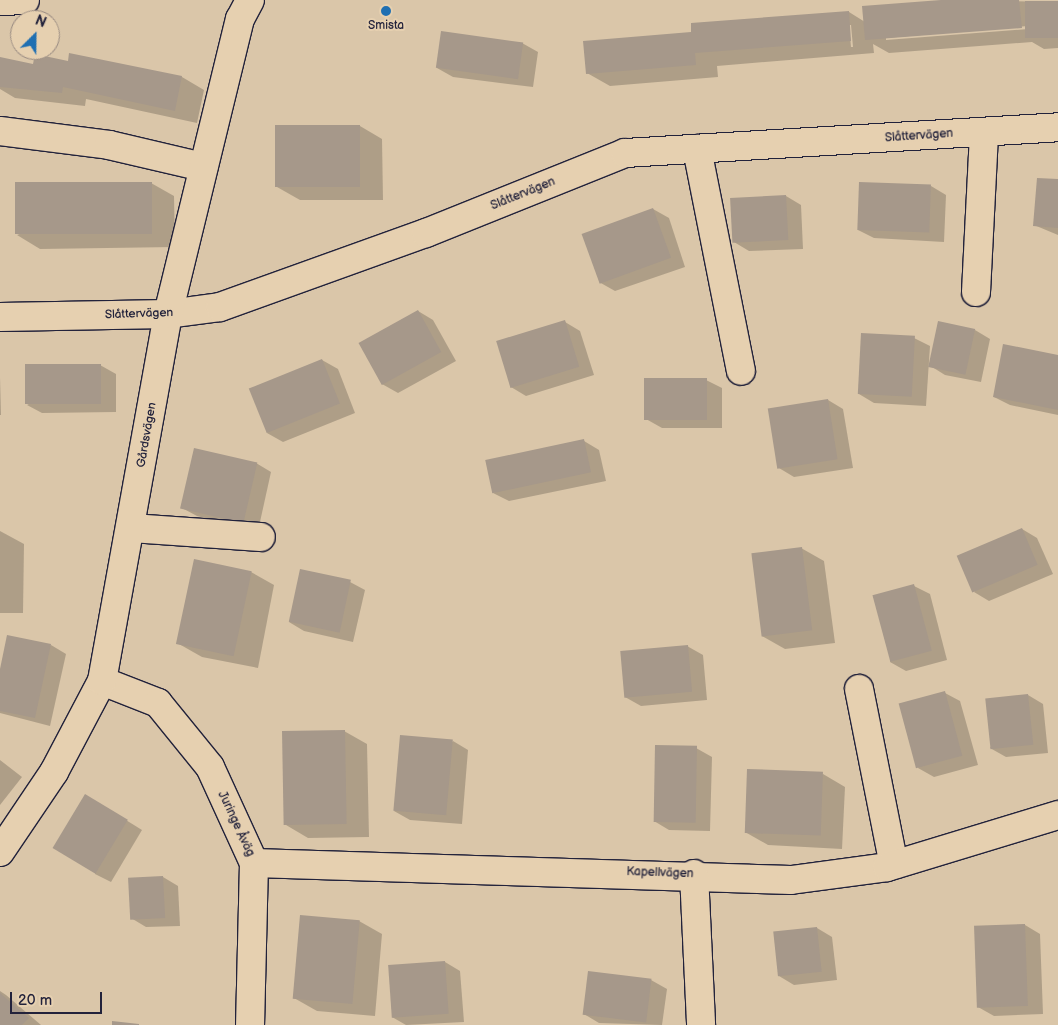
<!DOCTYPE html>
<html>
<head>
<meta charset="utf-8">
<style>
  body { margin:0 }
  #map { position:relative; width:1058px; height:1025px; overflow:hidden; background:#dac6a9; font-family:"Balsamiq Sans",sans-serif }
  div>[style] { position:absolute }
  [style*='--x'] { left:calc(var(--x)*1px); top:calc(var(--y)*1px); width:calc(var(--w)*1px); rotate:calc(var(--a)*1deg) }
  .shadow>* { inset:0; background:#0003 }
  .building>* { inset:0; background:#a6988a; transform-origin:0 0 }
  .roads { filter:drop-shadow(1px 0 #22223b) drop-shadow(-1px 0 #22223b) drop-shadow(0 1px #22223b) drop-shadow(0 -1px #22223b) }
  .minor>* { height:28px; margin:-14px; padding:0 14px; transform-origin:14px; border-radius:14px; background:#e6d0b0 }
  .dots>* { width:14px; height:14px; translate:-50% -50%; box-sizing:border-box; border:2px solid #e6d0b0; border-radius:50% }
  span { translate:-50% -50%; white-space:nowrap; text-align:center; line-height:1.15; -webkit-text-stroke:4px #e6d0b0; paint-order:stroke }
  .poi-label { font-size:12px; color:#22223b }
  .street-label { font-size:12px; color:#22223b }
  .north { position:absolute; left:10px; top:10px; width:50px; height:50px; box-sizing:border-box; background:#e6d0b0; border:1px solid #988a81; border-radius:50%; rotate:23deg; font-size:14px; font-weight:700; line-height:20px; text-align:center; color:#22223b }
  .north::after { content:''; display:block; margin:auto; width:18px; height:22px; background:#1f6fb2; clip-path:polygon(50% 0,100% 100%,50% 72%,0 100%) }
  .scale { position:absolute; left:10px; top:992px; width:92px; height:22px; box-sizing:border-box; border:2px solid #22223b; border-top:0; padding-left:6px; font-size:15px; line-height:18px; white-space:nowrap; color:#22223b; -webkit-text-stroke:4px #e6d0b0; paint-order:stroke }
</style>
</head>
<body>
<div id="map">
  <div class="shadow">
    <div style="clip-path:polygon(evenodd,958px 0,1058px 2px,1058px 48px,1044px 49px,1032px 42px,889px 53px,873px 44px,874px 53px,717px 66px,718px 77px,610px 86px,587px 73px,692px 33px,849px 12px,865px 22px,958px 0,849px 25px,851px 25px,853px 47px,851px 47px,849px 25px,958px 0,1028px 26px,1028px 29px,886px 40px,886px 38px,1028px 26px)"></div>
    <div style="clip-path:polygon(522px 43px,538px 52px,533px 87px,453px 77px,437px 68px)"></div>
    <div style="clip-path:polygon(0 59px,34px 66px,69px 63px,182px 77px,204px 90px,197px 123px,86px 99px,85px 106px,15px 98px,0 89px)"></div>
    <div style="clip-path:polygon(360px 126px,382px 139px,383px 200px,300px 200px,277px 187px)"></div>
    <div style="clip-path:polygon(1058px 181px,1058px 235px,1034px 225px)"></div>
    <div style="clip-path:polygon(151px 183px,174px 196px,175px 247px,40px 249px,17px 235px)"></div>
    <div style="clip-path:polygon(931px 186px,946px 195px,944px 242px,874px 238px,858px 230px)"></div>
    <div style="clip-path:polygon(786px 196px,801px 205px,803px 249px,749px 251px,734px 242px)"></div>
    <div style="clip-path:polygon(653px 209px,669px 218px,685px 267px,615px 291px,599px 282px)"></div>
    <div style="clip-path:polygon(418px 311px,433px 320px,456px 361px,398px 393px,382px 384px)"></div>
    <div style="clip-path:polygon(565px 322px,580px 331px,594px 375px,526px 396px,511px 387px)"></div>
    <div style="clip-path:polygon(975px 330px,990px 339px,981px 382px,945px 375px,929px 365px)"></div>
    <div style="clip-path:polygon(914px 338px,930px 346px,926px 406px,874px 403px,859px 394px)"></div>
    <div style="clip-path:polygon(1058px 356px,1058px 415px,1010px 405px,994px 397px)"></div>
    <div style="clip-path:polygon(322px 360px,338px 369px,355px 413px,283px 442px,267px 433px)"></div>
    <div style="clip-path:polygon(100px 365px,116px 374px,116px 412px,42px 413px,27px 405px)"></div>
    <div style="clip-path:polygon(0 377px,1px 415px,0 415px)"></div>
    <div style="clip-path:polygon(706px 380px,722px 388px,722px 428px,662px 428px,646px 419px)"></div>
    <div style="clip-path:polygon(828px 400px,843px 409px,853px 468px,794px 477px,779px 468px)"></div>
    <div style="clip-path:polygon(584px 441px,599px 450px,606px 481px,509px 501px,493px 493px)"></div>
    <div style="clip-path:polygon(256px 463px,271px 472px,258px 531px,197px 516px,182px 508px)"></div>
    <div style="clip-path:polygon(1022px 529px,1037px 538px,1053px 574px,989px 601px,974px 592px)"></div>
    <div style="clip-path:polygon(0 531px,24px 544px,23px 613px,0 613px)"></div>
    <div style="clip-path:polygon(801px 548px,824px 561px,835px 643px,785px 649px,762px 636px)"></div>
    <div style="clip-path:polygon(251px 572px,274px 585px,258px 668px,202px 657px,179px 644px)"></div>
    <div style="clip-path:polygon(350px 582px,365px 590px,353px 642px,304px 631px,289px 622px)"></div>
    <div style="clip-path:polygon(914px 586px,930px 594px,947px 660px,906px 671px,890px 662px)"></div>
    <div style="clip-path:polygon(51px 645px,66px 654px,50px 726px,0 713px,0 675px)"></div>
    <div style="clip-path:polygon(687px 646px,703px 655px,707px 700px,641px 706px,625px 697px)"></div>
    <div style="clip-path:polygon(945px 693px,960px 701px,978px 765px,934px 777px,918px 768px)"></div>
    <div style="clip-path:polygon(1028px 695px,1043px 704px,1048px 753px,1006px 757px,990px 748px)"></div>
    <div style="clip-path:polygon(344px 731px,367px 744px,369px 837px,308px 838px,286px 825px)"></div>
    <div style="clip-path:polygon(453px 741px,468px 750px,462px 824px,410px 820px,394px 811px)"></div>
    <div style="clip-path:polygon(696px 748px,712px 757px,710px 831px,669px 830px,654px 821px)"></div>
    <div style="clip-path:polygon(0 760px,22px 777px,0 805px)"></div>
    <div style="clip-path:polygon(823px 774px,845px 787px,842px 849px,768px 845px,745px 832px)"></div>
    <div style="clip-path:polygon(100px 804px,142px 830px,111px 882px,95px 874px)"></div>
    <div style="clip-path:polygon(163px 877px,178px 886px,180px 926px,146px 927px,131px 918px)"></div>
    <div style="clip-path:polygon(359px 921px,382px 934px,375px 1016px,317px 1011px,294px 998px)"></div>
    <div style="clip-path:polygon(1025px 925px,1040px 934px,1043px 1014px,994px 1016px,978px 1007px)"></div>
    <div style="clip-path:polygon(817px 928px,832px 937px,837px 980px,794px 985px,779px 976px)"></div>
    <div style="clip-path:polygon(445px 962px,460px 971px,464px 1022px,406px 1025px,392px 1017px)"></div>
    <div style="clip-path:polygon(651px 980px,667px 989px,662px 1025px,599px 1023px,584px 1014px)"></div>
    <div style="clip-path:polygon(0 991px,6px 995px,41px 1025px,0 1025px)"></div>
  </div>
  <div class="building">
    <div style="clip-path:polygon(941px 0,1019px 0,1022px 28px,865px 40px,862px 6px)"></div>
    <div style="left:1058px;top:1px;width:37px;height:33px;rotate:90deg"></div>
    <div style="clip-path:polygon(849px 11px,851px 41px,695px 53px,696px 65px,586px 74px,583px 41px,691px 32px,691px 23px)"></div>
    <div style="left:441px;top:31px;width:83px;height:37px;rotate:8deg"></div>
    <div style="clip-path:polygon(69px 53px,182px 76px,175px 111px,63px 87px,62px 93px,0 87px,0 57px,33px 64px,35px 54px,68px 61px)"></div>
    <div style="left:275px;top:125px;width:85px;height:62px"></div>
    <div style="clip-path:polygon(1037px 178px,1058px 179px,1058px 228px,1033px 226px)"></div>
    <div style="left:152px;top:182px;width:52px;height:137px;rotate:90deg"></div>
    <div style="left:859px;top:182px;width:72px;height:48px;rotate:2deg"></div>
    <div style="left:786px;top:195px;width:45px;height:56px;rotate:87deg"></div>
    <div style="left:653px;top:208px;width:53px;height:76px;rotate:70deg"></div>
    <div style="left:418px;top:310px;width:48px;height:68px;rotate:61deg"></div>
    <div style="left:565px;top:320px;width:49px;height:72px;rotate:73deg"></div>
    <div style="left:938px;top:321px;width:38px;height:47px;rotate:12deg"></div>
    <div style="left:861px;top:333px;width:54px;height:61px;rotate:3deg"></div>
    <div style="clip-path:polygon(1003px 344px,1058px 355px,1058px 410px,993px 397px)"></div>
    <div style="left:322px;top:359px;width:48px;height:79px;rotate:68deg"></div>
    <div style="left:101px;top:364px;width:40px;height:76px;rotate:90deg"></div>
    <div style="left:707px;top:378px;width:42px;height:63px;rotate:90deg"></div>
    <div style="left:828px;top:399px;width:61px;height:61px;rotate:81deg"></div>
    <div style="left:584px;top:439px;width:34px;height:101px;rotate:78deg"></div>
    <div style="left:194px;top:448px;width:65px;height:62px;rotate:13deg"></div>
    <div style="left:1022px;top:528px;width:40px;height:71px;rotate:67deg"></div>
    <div style="left:802px;top:547px;width:84px;height:51px;rotate:83deg"></div>
    <div style="left:194px;top:559px;width:59px;height:87px;rotate:12deg"></div>
    <div style="left:300px;top:569px;width:52px;height:54px;rotate:12deg"></div>
    <div style="left:914px;top:584px;width:69px;height:43px;rotate:75deg"></div>
    <div style="clip-path:polygon(7px 635px,51px 644px,35px 718px,0 711px,0 669px)"></div>
    <div style="left:688px;top:645px;width:47px;height:68px;rotate:85deg"></div>
    <div style="left:945px;top:691px;width:67px;height:48px;rotate:75deg"></div>
    <div style="left:1028px;top:694px;width:51px;height:43px;rotate:84deg"></div>
    <div style="left:345px;top:730px;width:94px;height:63px;rotate:89deg"></div>
    <div style="left:400px;top:735px;width:53px;height:76px;rotate:5deg"></div>
    <div style="left:655px;top:745px;width:42px;height:77px;rotate:1deg"></div>
    <div style="left:747px;top:769px;width:76px;height:64px;rotate:2deg"></div>
    <div style="left:85px;top:794px;width:50px;height:63px;rotate:31deg"></div>
    <div style="left:163px;top:876px;width:42px;height:35px;rotate:87deg"></div>
    <div style="left:300px;top:915px;width:60px;height:84px;rotate:5deg"></div>
    <div style="left:1025px;top:924px;width:82px;height:51px;rotate:88deg"></div>
    <div style="left:817px;top:927px;width:45px;height:44px;rotate:84deg"></div>
    <div style="left:445px;top:961px;width:53px;height:57px;rotate:86deg"></div>
    <div style="left:588px;top:971px;width:64px;height:44px;rotate:7deg"></div>
    <div style="clip-path:polygon(0 993px,29px 1018px,22px 1025px,0 1025px)"></div>
    <div style="clip-path:polygon(112px 1021px,139px 1024px,139px 1025px,112px 1025px)"></div>
  </div>
  <div class="roads">
    <div class="minor">
      <div style="--x:0;--y:1;--w:25;--a:-2"></div>
      <div style="--x:0;--y:131;--w:110;--a:7.3"></div>
      <div style="--x:109;--y:145;--w:97;--a:13.2"></div>
      <div style="--x:697;--y:149;--w:226;--a:78.8"></div>
      <div style="--x:976;--y:292;--w:160;--a:-87.1"></div>
      <div style="--x:0;--y:317;--w:168;--a:-1"></div>
      <div style="--x:168;--y:314;--w:52;--a:-7.7"></div>
      <div style="--x:220;--y:307;--w:219;--a:-19.8"></div>
      <div style="--x:426;--y:233;--w:214;--a:-21.9"></div>
      <div style="--x:625;--y:153;--w:434;--a:-3.4"></div>
      <div style="--x:131;--y:528;--w:130;--a:4"></div>
      <div style="--x:102;--y:681;--w:60;--a:21.4"></div>
      <div style="--x:158;--y:703;--w:82;--a:50.9"></div>
      <div style="--x:210;--y:767;--w:106;--a:65.4"></div>
      <div style="--x:254;--y:863;--w:162;--a:91.4"></div>
      <div style="--x:859;--y:689;--w:179;--a:78.8"></div>
      <div style="--x:0;--y:852;--w:97;--a:-56"></div>
      <div style="--x:54;--y:772;--w:103;--a:-62.2"></div>
      <div style="--x:102;--y:681;--w:373;--a:-79.8"></div>
      <div style="--x:168;--y:314;--w:304;--a:-76.3"></div>
      <div style="--x:240;--y:19;--w:21;--a:-62"></div>
      <div style="--x:254;--y:863;--w:537;--a:1.81"></div>
      <div style="--x:791;--y:880;--w:97;--a:-7.7"></div>
      <div style="--x:887;--y:867;--w:179;--a:-16.9"></div>
      <div style="--x:694;--y:874;--w:151;--a:87.3"></div>
    </div>
  </div>
  <div class="dots">
    <div style="left:386px;top:11px;background:#1f6fb2"></div>
  </div>
  <div class="poi-label">
    <span style="left:386px;top:26px">Smista</span>
  </div>
  <div class="street-label">
    <span style="left:919px;top:136px;rotate:-4deg">Slåttervägen</span>
    <span style="left:523px;top:194px;rotate:-22deg">Slåttervägen</span>
    <span style="left:139px;top:314px;rotate:-2deg">Slåttervägen</span>
    <span style="left:147px;top:435px;rotate:-80deg">Gårdsvägen</span>
    <span style="left:236px;top:824px;rotate:65deg">Juringe Åväg</span>
    <span style="left:660px;top:873px;rotate:2deg">Kapellvägen</span>
  </div>
  <div class="north">N</div>
  <div class="scale">20 m</div>
</div>
</body>
</html>
